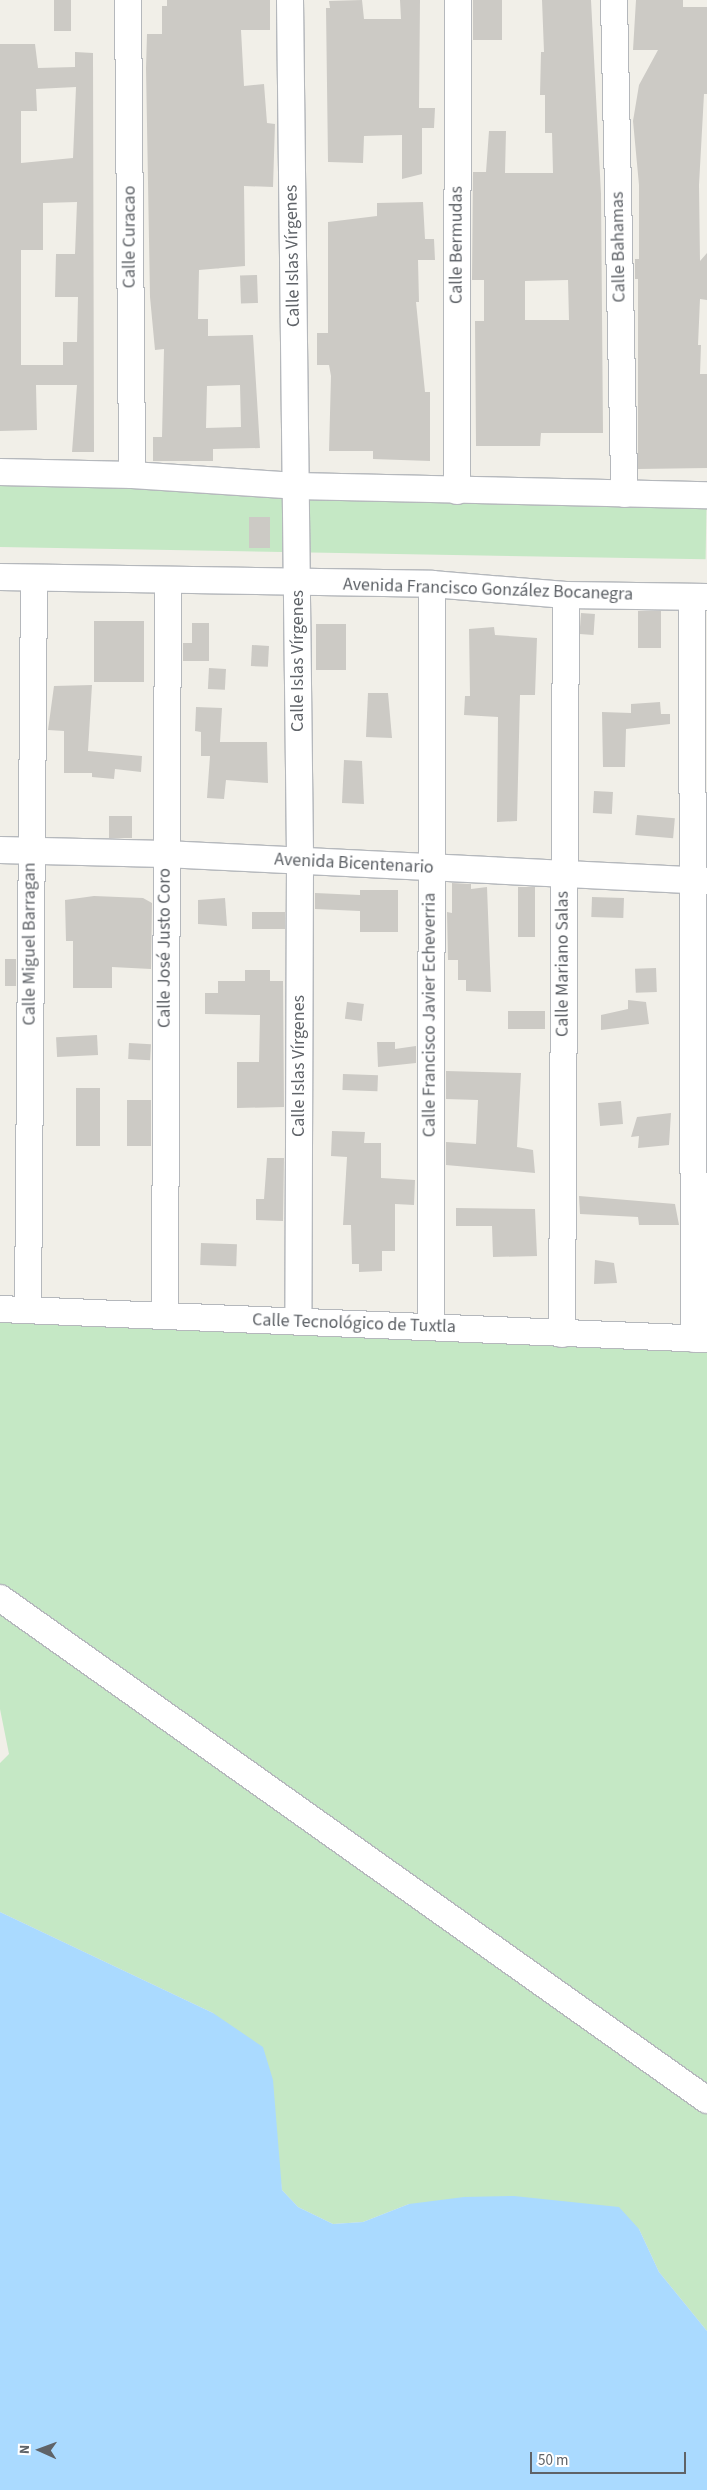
<!DOCTYPE html>
<html>
<head>
<meta charset="utf-8">
<style>
  body { margin:0 }
  #map { position:relative; width:707px; height:2490px; overflow:hidden; background:#f1efe8; font-family:"Source Sans 3",sans-serif }
  div>[style] { position:absolute }
  [style*='--x'] { left:calc(var(--x)*1px); top:calc(var(--y)*1px); width:calc(var(--w)*1px); rotate:calc(var(--a)*1deg) }
  .green>* { inset:0; background:#c5e8c5; transform-origin:0 0 }
  .water>* { inset:0; background:#aadaff }
  .building>* { inset:0; background:#cccac5; transform-origin:0 0 }
  .roads { filter:drop-shadow(1px 0 #b5b8bc) drop-shadow(-1px 0 #b5b8bc) drop-shadow(0 1px #b5b8bc) drop-shadow(0 -1px #b5b8bc) }
  .minor>* { height:26px; margin:-13px; padding:0 13px; transform-origin:13px; border-radius:13px; background:#fff }
  span { translate:-50% -50%; white-space:nowrap; text-align:center; line-height:1.15; -webkit-text-stroke:4.5px #fff; paint-order:stroke }
  .street-label { font-size:18px; color:#5f6368 }
  .north { position:absolute; left:15px; top:2425px; width:50px; height:50px; -webkit-text-stroke:4px #fff; paint-order:stroke; rotate:272deg; font-size:14px; font-weight:700; line-height:20px; text-align:center; color:#5f6368 }
  .north::after { content:''; display:block; margin:auto; width:18px; height:22px; background:#5f6368; clip-path:polygon(50% 0,100% 100%,50% 72%,0 100%) }
  .scale { position:absolute; left:530px; top:2452px; width:156px; height:22px; box-sizing:border-box; border:2px solid #5f6368; border-top:0; padding-left:6px; font-size:15px; line-height:18px; white-space:nowrap; color:#5f6368; -webkit-text-stroke:4px #fff; paint-order:stroke }
</style>
</head>
<body>
<div id="map">
  <div class="green">
    <div style="left:0;top:472px;width:707px;height:75px;rotate:1deg"></div>
    <div style="clip-path:polygon(0 1318px,707px 1351px,707px 2331px,659px 2272px,639px 2229px,409px 2204px,363px 2222px,333px 2224px,298px 2207px,282px 2190px,277px 2155px,213px 2013px,0 1912px,0 1763px,9px 1754px,0 1709px)"></div>
  </div>
  <div class="water">
    <div style="clip-path:polygon(0 1912px,213px 2013px,263px 2047px,273px 2080px,282px 2190px,298px 2207px,333px 2224px,363px 2222px,409px 2204px,464px 2197px,514px 2196px,619px 2207px,639px 2229px,659px 2272px,707px 2331px,707px 2490px,0 2490px)"></div>
  </div>
  <div class="building">
    <div style="left:54px;top:0;width:17px;height:31px"></div>
    <div style="clip-path:polygon(evenodd,167px 0,270px 0,270px 30px,241px 30px,244px 86px,264px 84px,267px 123px,275px 124px,273px 187px,244px 186px,245px 266px,199px 270px,198px 319px,208px 319px,208px 336px,253px 335px,260px 448px,213px 449px,213px 461px,153px 461px,153px 437px,162px 437px,164px 349px,155px 350px,150px 297px,146px 68px,147px 34px,162px 34px,162px 6px,167px 6px,167px 0,240px 385px,241px 427px,206px 428px,207px 386px,240px 385px)"></div>
    <div style="clip-path:polygon(362px 0,364px 19px,401px 19px,400px 0,420px 0,419px 108px,435px 108px,434px 128px,422px 128px,422px 174px,402px 179px,402px 135px,364px 136px,363px 163px,328px 162px,326px 8px,330px 8px,329px 1px)"></div>
    <div style="left:473px;top:0;width:29px;height:40px"></div>
    <div style="clip-path:polygon(evenodd,542px 0,591px 0,601px 194px,603px 433px,541px 433px,540px 446px,476px 446px,475px 321px,484px 321px,484px 280px,472px 280px,473px 172px,486px 172px,489px 131px,506px 131px,505px 173px,553px 173px,552px 133px,545px 133px,545px 95px,540px 95px,541px 52px,544px 52px,542px 0,568px 280px,569px 320px,525px 320px,525px 281px,568px 280px)"></div>
    <div style="clip-path:polygon(636px 0,683px 0,683px 7px,707px 7px,707px 94px,704px 94px,699px 185px,700px 261px,707px 253px,707px 300px,700px 299px,698px 345px,701px 345px,700px 374px,707px 374px,707px 468px,638px 469px,638px 279px,635px 279px,635px 259px,639px 259px,639px 185px,633px 121px,639px 85px,658px 50px,633px 50px)"></div>
    <div style="clip-path:polygon(evenodd,0 44px,35px 44px,38px 68px,75px 67px,75px 52px,93px 53px,94px 452px,72px 452px,77px 385px,36px 385px,37px 430px,0 431px,0 44px,76px 87px,73px 158px,21px 163px,21px 111px,37px 111px,36px 89px,76px 87px,0 44px,77px 202px,75px 254px,56px 254px,55px 297px,78px 297px,77px 342px,63px 342px,63px 365px,21px 365px,21px 250px,43px 250px,43px 203px,77px 202px)"></div>
    <div style="clip-path:polygon(423px 202px,425px 239px,434px 239px,435px 260px,418px 260px,419px 302px,416px 302px,425px 392px,430px 392px,430px 461px,373px 459px,373px 451px,329px 451px,331px 376px,329px 365px,317px 365px,317px 333px,328px 333px,328px 222px,377px 216px,377px 203px)"></div>
    <div style="left:257px;top:275px;width:28px;height:17px;rotate:88deg"></div>
    <div style="left:249px;top:517px;width:21px;height:31px"></div>
    <div style="left:638px;top:611px;width:23px;height:37px"></div>
    <div style="left:581px;top:613px;width:14px;height:21px;rotate:4deg"></div>
    <div style="left:94px;top:621px;width:50px;height:61px"></div>
    <div style="clip-path:polygon(192px 623px,209px 623px,209px 661px,183px 661px,183px 643px,192px 643px)"></div>
    <div style="left:316px;top:624px;width:30px;height:46px"></div>
    <div style="clip-path:polygon(494px 627px,495px 635px,537px 638px,535px 695px,520px 695px,517px 821px,497px 822px,498px 717px,464px 715px,465px 696px,470px 696px,469px 629px)"></div>
    <div style="left:252px;top:645px;width:17px;height:21px;rotate:3deg"></div>
    <div style="left:209px;top:668px;width:17px;height:21px;rotate:3deg"></div>
    <div style="clip-path:polygon(92px 685px,88px 751px,142px 756px,141px 772px,115px 769px,114px 779px,92px 777px,92px 773px,64px 773px,64px 731px,48px 730px,54px 686px)"></div>
    <div style="clip-path:polygon(368px 693px,388px 693px,392px 738px,366px 737px)"></div>
    <div style="clip-path:polygon(660px 702px,661px 714px,670px 714px,670px 724px,626px 729px,625px 767px,603px 767px,602px 712px,631px 713px,631px 704px)"></div>
    <div style="clip-path:polygon(196px 707px,222px 708px,220px 742px,267px 742px,268px 783px,226px 780px,224px 799px,207px 798px,210px 756px,201px 756px,201px 732px,195px 731px)"></div>
    <div style="clip-path:polygon(344px 760px,362px 761px,364px 804px,342px 803px)"></div>
    <div style="left:594px;top:791px;width:19px;height:22px;rotate:3deg"></div>
    <div style="left:637px;top:815px;width:38px;height:20px;rotate:5deg"></div>
    <div style="left:132px;top:816px;width:22px;height:23px;rotate:90deg"></div>
    <div style="clip-path:polygon(452px 883px,471px 884px,471px 889px,487px 887px,491px 992px,466px 991px,466px 980px,458px 980px,458px 960px,448px 960px,447px 912px,452px 913px)"></div>
    <div style="left:518px;top:887px;width:17px;height:50px"></div>
    <div style="clip-path:polygon(360px 890px,398px 890px,398px 932px,360px 932px,360px 911px,315px 909px,315px 893px,360px 895px)"></div>
    <div style="clip-path:polygon(94px 896px,143px 898px,152px 903px,151px 969px,112px 967px,112px 988px,73px 988px,73px 941px,66px 941px,65px 900px)"></div>
    <div style="left:592px;top:897px;width:32px;height:20px;rotate:2deg"></div>
    <div style="clip-path:polygon(225px 898px,227px 926px,198px 924px,198px 900px)"></div>
    <div style="left:252px;top:912px;width:33px;height:17px"></div>
    <div style="left:5px;top:959px;width:11px;height:27px"></div>
    <div style="left:656px;top:968px;width:24px;height:21px;rotate:88deg"></div>
    <div style="clip-path:polygon(245px 970px,270px 970px,270px 981px,283px 981px,284px 1107px,237px 1108px,237px 1062px,259px 1062px,260px 1015px,205px 1014px,205px 993px,218px 993px,218px 981px,245px 981px)"></div>
    <div style="clip-path:polygon(628px 1000px,646px 1002px,649px 1024px,601px 1030px,601px 1015px,628px 1009px)"></div>
    <div style="left:347px;top:1002px;width:17px;height:17px;rotate:7deg"></div>
    <div style="left:508px;top:1011px;width:37px;height:18px"></div>
    <div style="left:97px;top:1035px;width:20px;height:41px;rotate:87deg"></div>
    <div style="clip-path:polygon(377px 1042px,395px 1042px,395px 1049px,416px 1046px,416px 1063px,378px 1067px)"></div>
    <div style="left:129px;top:1043px;width:22px;height:16px;rotate:3deg"></div>
    <div style="clip-path:polygon(446px 1071px,521px 1073px,517px 1147px,533px 1150px,535px 1173px,446px 1165px,446px 1142px,476px 1144px,478px 1100px,446px 1099px)"></div>
    <div style="left:343px;top:1074px;width:35px;height:16px;rotate:2deg"></div>
    <div style="left:76px;top:1088px;width:24px;height:58px"></div>
    <div style="left:127px;top:1100px;width:24px;height:46px"></div>
    <div style="left:621px;top:1101px;width:23px;height:23px;rotate:85deg"></div>
    <div style="clip-path:polygon(671px 1113px,669px 1145px,638px 1148px,639px 1136px,631px 1137px,637px 1117px)"></div>
    <div style="clip-path:polygon(332px 1131px,365px 1132px,364px 1143px,381px 1143px,381px 1178px,415px 1180px,414px 1205px,395px 1204px,395px 1251px,382px 1251px,382px 1271px,359px 1272px,359px 1264px,352px 1264px,351px 1225px,343px 1225px,347px 1157px,331px 1156px)"></div>
    <div style="clip-path:polygon(267px 1158px,284px 1158px,283px 1221px,256px 1220px,256px 1199px,264px 1199px)"></div>
    <div style="clip-path:polygon(579px 1196px,675px 1204px,679px 1225px,639px 1225px,638px 1217px,580px 1214px)"></div>
    <div style="clip-path:polygon(456px 1208px,535px 1209px,537px 1256px,493px 1257px,492px 1226px,456px 1226px)"></div>
    <div style="left:201px;top:1243px;width:36px;height:22px;rotate:2deg"></div>
    <div style="clip-path:polygon(595px 1260px,614px 1263px,617px 1283px,594px 1284px)"></div>
  </div>
  <div class="roads">
    <div class="minor">
      <div style="--x:128;--y:0;--w:475;--a:89.5"></div>
      <div style="--x:290;--y:0;--w:861;--a:89.33"></div>
      <div style="--x:300;--y:861;--w:461;--a:90.2"></div>
      <div style="--x:614;--y:0;--w:494;--a:88.8"></div>
      <div style="--x:0;--y:472;--w:132;--a:1.3"></div>
      <div style="--x:132;--y:475;--w:164;--a:3.8"></div>
      <div style="--x:296;--y:486;--w:411;--a:1.3"></div>
      <div style="--x:457;--y:491;--w:491;--a:-89.9"></div>
      <div style="--x:0;--y:577;--w:432;--a:0.9"></div>
      <div style="--x:432;--y:584;--w:134;--a:4.7"></div>
      <div style="--x:566;--y:595;--w:141;--a:0.8"></div>
      <div style="--x:692;--y:597;--w:742;--a:89.85"></div>
      <div style="--x:0;--y:850;--w:165;--a:1.4"></div>
      <div style="--x:165;--y:854;--w:543;--a:2.85"></div>
      <div style="--x:0;--y:1309;--w:708;--a:2.43"></div>
      <div style="--x:28;--y:1310;--w:732;--a:-89.53"></div>
      <div style="--x:165;--y:1316;--w:736;--a:-89.77"></div>
      <div style="--x:431;--y:1327;--w:743;--a:-89.92"></div>
      <div style="--x:562;--y:1334;--w:739;--a:-89.69"></div>
      <div style="--x:0;--y:1598;--w:867;--a:35.38"></div>
    </div>
  </div>
  <div class="street-label">
    <span style="left:130px;top:237px;rotate:-90deg">Calle Curacao</span>
    <span style="left:457px;top:245px;rotate:-90deg">Calle Bermudas</span>
    <span style="left:619px;top:247px;rotate:-91deg">Calle Bahamas</span>
    <span style="left:293px;top:256px;rotate:-91deg">Calle Islas Vírgenes</span>
    <span style="left:488px;top:590px;rotate:2deg">Avenida Francisco González Bocanegra</span>
    <span style="left:298px;top:661px;rotate:-90deg">Calle Islas Vírgenes</span>
    <span style="left:354px;top:864px;rotate:3deg">Avenida Bicentenario</span>
    <span style="left:30px;top:944px;rotate:-90deg">Calle Miguel Barragan</span>
    <span style="left:165px;top:948px;rotate:-90deg">Calle José Justo Coro</span>
    <span style="left:563px;top:964px;rotate:-90deg">Calle Mariano Salas</span>
    <span style="left:430px;top:1015px;rotate:-90deg">Calle Francisco Javier Echeverria</span>
    <span style="left:299px;top:1066px;rotate:-90deg">Calle Islas Vírgenes</span>
    <span style="left:354px;top:1324px;rotate:2deg">Calle Tecnológico de Tuxtla</span>
  </div>
  <div class="north">N</div>
  <div class="scale">50 m</div>
</div>
</body>
</html>
